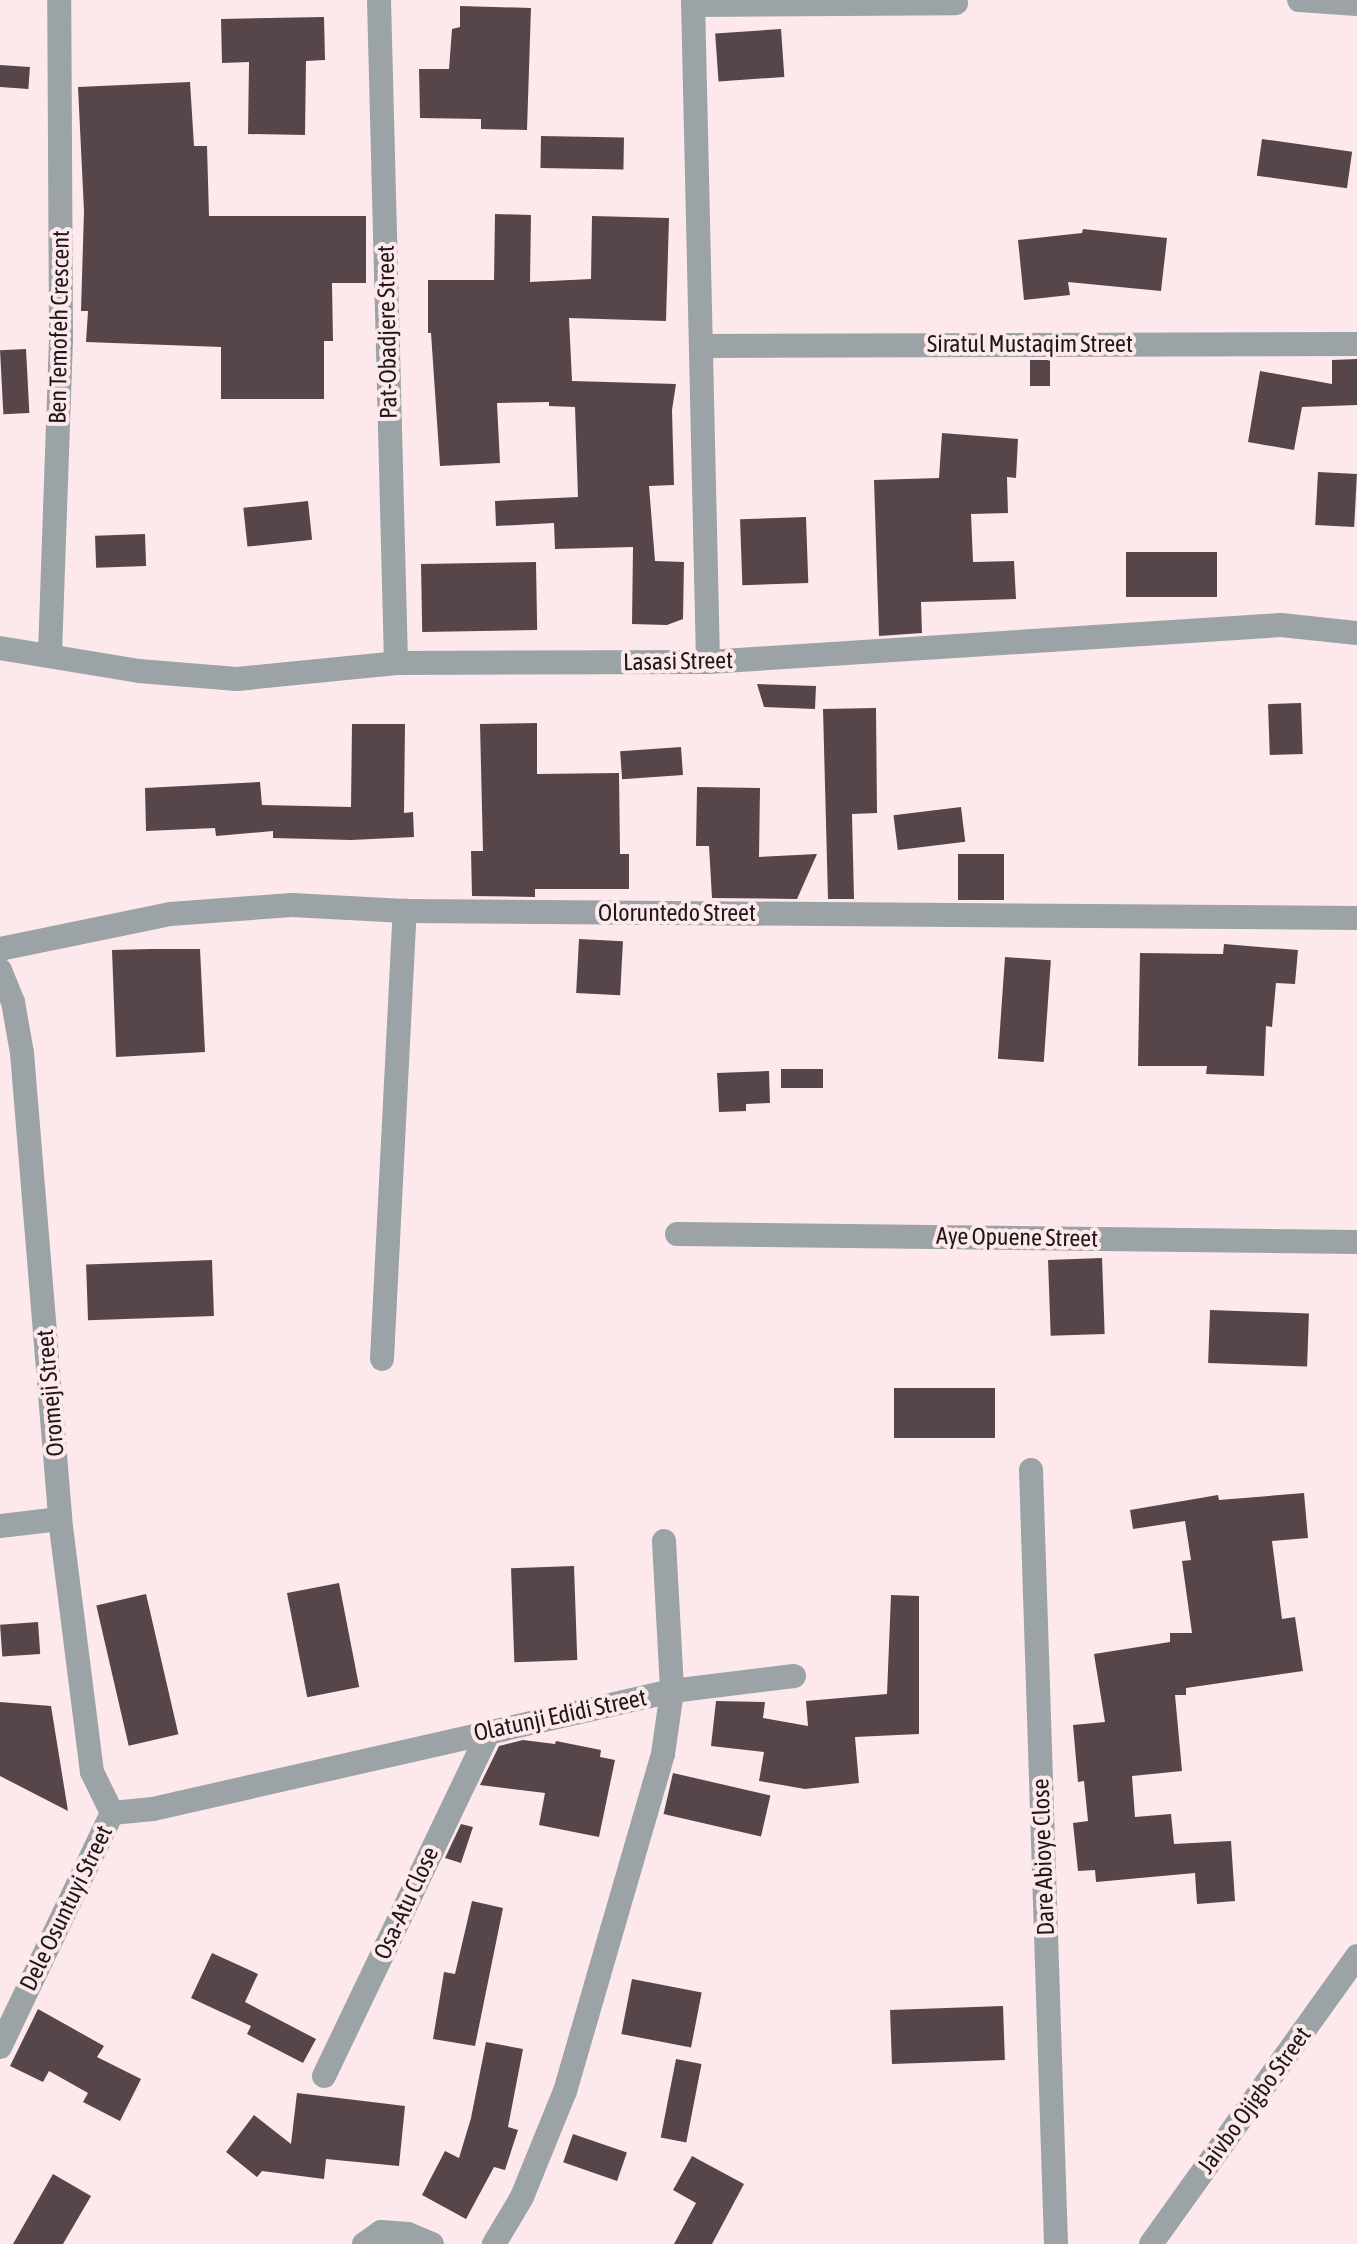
<!DOCTYPE html>
<html>
<head>
<meta charset="utf-8">
<style>
  body { margin:0 }
  #map { position:relative; width:1357px; height:2244px; overflow:hidden; background:#fde9ec; font-family:"Asap Condensed",sans-serif }
  div>[style] { position:absolute }
  [style*='--x'] { left:calc(var(--x)*1px); top:calc(var(--y)*1px); width:calc(var(--w)*1px); rotate:calc(var(--a)*1deg) }
  .building>* { inset:0; background:#574649; transform-origin:0 0 }
  .minor>* { height:24px; margin:-12px; padding:0 12px; transform-origin:12px; border-radius:12px; background:#9ba3a6 }
  span { translate:-50% -50%; white-space:nowrap; text-align:center; line-height:1.15; -webkit-text-stroke:8px #fde9ec; paint-order:stroke }
  .street-label { font-size:24px; color:#1f1819 }
</style>
</head>
<body>
<div id="map">
  <div class="building">
    <div style="clip-path:polygon(460px 6px,531px 8px,527px 130px,481px 129px,481px 119px,420px 118px,419px 69px,449px 69px,452px 29px,460px 27px)"></div>
    <div style="clip-path:polygon(324px 17px,325px 60px,306px 61px,305px 135px,248px 134px,249px 62px,222px 63px,221px 19px)"></div>
    <div style="left:781px;top:29px;width:48px;height:66px;rotate:86deg"></div>
    <div style="left:0;top:65px;width:30px;height:22px;rotate:4deg"></div>
    <div style="clip-path:polygon(190px 82px,194px 146px,207px 146px,209px 216px,366px 216px,366px 283px,332px 283px,333px 341px,324px 341px,324px 399px,221px 399px,221px 347px,86px 342px,88px 311px,81px 311px,84px 211px,78px 87px)"></div>
    <div style="left:541px;top:136px;width:83px;height:32px;rotate:1deg"></div>
    <div style="left:1262px;top:139px;width:91px;height:37px;rotate:8deg"></div>
    <div style="clip-path:polygon(495px 214px,531px 215px,530px 282px,591px 279px,592px 216px,669px 218px,666px 321px,569px 318px,572px 381px,676px 384px,672px 410px,674px 485px,649px 486px,655px 561px,684px 562px,683px 619px,667px 625px,632px 624px,633px 547px,555px 549px,554px 523px,496px 526px,495px 501px,578px 497px,575px 407px,549px 406px,549px 402px,497px 403px,500px 463px,440px 466px,431px 333px,428px 333px,428px 280px,494px 280px)"></div>
    <div style="clip-path:polygon(1083px 229px,1167px 238px,1161px 291px,1068px 282px,1070px 295px,1024px 300px,1018px 240px,1082px 233px)"></div>
    <div style="left:26px;top:349px;width:64px;height:26px;rotate:87deg"></div>
    <div style="clip-path:polygon(1357px 359px,1357px 405px,1302px 407px,1294px 450px,1248px 442px,1260px 371px,1332px 384px,1332px 360px)"></div>
    <div style="left:1030px;top:360px;width:20px;height:26px"></div>
    <div style="clip-path:polygon(942px 433px,1018px 439px,1016px 478px,1007px 477px,1008px 513px,971px 514px,973px 562px,1014px 561px,1016px 599px,921px 602px,922px 633px,879px 636px,874px 480px,939px 478px)"></div>
    <div style="left:1318px;top:472px;width:39px;height:53px;rotate:3deg"></div>
    <div style="left:308px;top:501px;width:39px;height:65px;rotate:84deg"></div>
    <div style="left:806px;top:517px;width:66px;height:66px;rotate:88deg"></div>
    <div style="left:145px;top:534px;width:32px;height:50px;rotate:88deg"></div>
    <div style="left:1217px;top:552px;width:45px;height:91px;rotate:90deg"></div>
    <div style="left:536px;top:562px;width:68px;height:115px;rotate:89deg"></div>
    <div style="clip-path:polygon(757px 684px,816px 686px,815px 709px,764px 707px)"></div>
    <div style="left:1301px;top:703px;width:51px;height:33px;rotate:88deg"></div>
    <div style="clip-path:polygon(876px 708px,877px 813px,852px 814px,854px 899px,828px 899px,823px 709px)"></div>
    <div style="clip-path:polygon(537px 723px,537px 774px,619px 773px,620px 854px,629px 854px,629px 889px,535px 889px,535px 897px,472px 896px,471px 851px,483px 851px,480px 724px)"></div>
    <div style="clip-path:polygon(352px 724px,405px 724px,404px 813px,413px 812px,414px 837px,351px 840px,273px 838px,273px 831px,216px 836px,215px 828px,146px 831px,145px 788px,260px 782px,262px 805px,351px 807px)"></div>
    <div style="left:681px;top:747px;width:28px;height:61px;rotate:86deg"></div>
    <div style="clip-path:polygon(697px 787px,760px 788px,759px 857px,817px 854px,797px 899px,712px 898px,709px 846px,696px 846px)"></div>
    <div style="left:961px;top:807px;width:35px;height:68px;rotate:83deg"></div>
    <div style="left:958px;top:854px;width:46px;height:46px"></div>
    <div style="left:579px;top:939px;width:44px;height:54px;rotate:3deg"></div>
    <div style="clip-path:polygon(1224px 944px,1298px 950px,1295px 984px,1276px 983px,1272px 1027px,1266px 1026px,1264px 1076px,1206px 1074px,1207px 1066px,1138px 1066px,1140px 953px,1223px 954px)"></div>
    <div style="clip-path:polygon(151px 949px,200px 949px,205px 1052px,116px 1057px,112px 950px)"></div>
    <div style="left:1005px;top:957px;width:46px;height:102px;rotate:4deg"></div>
    <div style="left:781px;top:1069px;width:42px;height:19px"></div>
    <div style="clip-path:polygon(769px 1071px,770px 1103px,746px 1104px,746px 1111px,719px 1112px,717px 1073px)"></div>
    <div style="left:1102px;top:1258px;width:76px;height:54px;rotate:88deg"></div>
    <div style="left:212px;top:1260px;width:56px;height:126px;rotate:88deg"></div>
    <div style="left:1210px;top:1310px;width:99px;height:53px;rotate:2deg"></div>
    <div style="left:894px;top:1388px;width:101px;height:50px"></div>
    <div style="clip-path:polygon(1304px 1493px,1308px 1538px,1272px 1541px,1282px 1619px,1295px 1617px,1303px 1671px,1186px 1688px,1186px 1695px,1175px 1695px,1182px 1771px,1132px 1776px,1135px 1817px,1171px 1814px,1174px 1844px,1231px 1841px,1235px 1901px,1197px 1904px,1195px 1873px,1096px 1882px,1095px 1870px,1078px 1871px,1073px 1823px,1088px 1821px,1084px 1781px,1078px 1782px,1073px 1725px,1105px 1722px,1094px 1654px,1170px 1642px,1170px 1633px,1192px 1633px,1182px 1561px,1191px 1560px,1185px 1521px,1133px 1529px,1130px 1510px,1218px 1495px,1219px 1500px)"></div>
    <div style="left:574px;top:1566px;width:94px;height:63px;rotate:88deg"></div>
    <div style="left:339px;top:1583px;width:106px;height:53px;rotate:79deg"></div>
    <div style="left:146px;top:1594px;width:144px;height:51px;rotate:77deg"></div>
    <div style="clip-path:polygon(891px 1595px,919px 1596px,919px 1734px,855px 1737px,859px 1783px,805px 1789px,759px 1781px,764px 1752px,711px 1746px,716px 1701px,765px 1702px,763px 1718px,808px 1726px,806px 1701px,887px 1694px)"></div>
    <div style="left:38px;top:1622px;width:32px;height:38px;rotate:86deg"></div>
    <div style="clip-path:polygon(0 1702px,51px 1706px,68px 1811px,0 1776px)"></div>
    <div style="clip-path:polygon(523px 1740px,555px 1744px,556px 1741px,601px 1750px,600px 1757px,615px 1760px,599px 1837px,539px 1825px,545px 1793px,480px 1785px,499px 1746px)"></div>
    <div style="left:673px;top:1773px;width:100px;height:42px;rotate:13deg"></div>
    <div style="clip-path:polygon(461px 1824px,473px 1827px,461px 1863px,445px 1858px)"></div>
    <div style="clip-path:polygon(472px 1901px,503px 1908px,475px 2046px,433px 2039px,444px 1972px,455px 1974px)"></div>
    <div style="clip-path:polygon(212px 1953px,258px 1974px,245px 2002px,316px 2039px,303px 2063px,247px 2034px,251px 2026px,191px 1998px)"></div>
    <div style="left:632px;top:1979px;width:71px;height:56px;rotate:11deg"></div>
    <div style="left:1003px;top:2006px;width:54px;height:113px;rotate:88deg"></div>
    <div style="clip-path:polygon(38px 2009px,104px 2046px,97px 2057px,141px 2079px,120px 2121px,83px 2102px,88px 2093px,49px 2071px,43px 2082px,10px 2066px)"></div>
    <div style="clip-path:polygon(486px 2042px,523px 2049px,508px 2127px,518px 2130px,505px 2170px,494px 2167px,466px 2219px,422px 2195px,445px 2151px,459px 2158px,471px 2118px)"></div>
    <div style="left:676px;top:2059px;width:26px;height:80px;rotate:11deg"></div>
    <div style="clip-path:polygon(297px 2093px,405px 2106px,399px 2166px,326px 2159px,324px 2179px,262px 2171px,257px 2177px,226px 2152px,254px 2115px,291px 2144px)"></div>
    <div style="left:573px;top:2134px;width:57px;height:30px;rotate:19deg"></div>
    <div style="clip-path:polygon(692px 2156px,744px 2184px,712px 2244px,674px 2244px,696px 2203px,673px 2190px)"></div>
    <div style="clip-path:polygon(53px 2174px,91px 2196px,63px 2244px,13px 2244px)"></div>
  </div>
  <div class="minor">
    <div style="--x:379;--y:0;--w:663;--a:88.53"></div>
    <div style="--x:693;--y:0;--w:662;--a:88.7"></div>
    <div style="--x:1299;--y:0;--w:58;--a:3.9"></div>
    <div style="--x:693;--y:5;--w:263;--a:-0.4"></div>
    <div style="--x:703;--y:346;--w:654;--a:-0.18"></div>
    <div style="--x:0;--y:648;--w:141;--a:9.4"></div>
    <div style="--x:139;--y:671;--w:98;--a:4.7"></div>
    <div style="--x:237;--y:679;--w:160;--a:-5.7"></div>
    <div style="--x:396;--y:663;--w:312;--a:-0.2"></div>
    <div style="--x:708;--y:662;--w:574;--a:-3.69"></div>
    <div style="--x:1281;--y:625;--w:76;--a:6"></div>
    <div style="--x:50;--y:654;--w:317;--a:-88"></div>
    <div style="--x:61;--y:337;--w:337;--a:-90.3"></div>
    <div style="--x:0;--y:949;--w:175;--a:-11.6"></div>
    <div style="--x:171;--y:914;--w:121;--a:-4.3"></div>
    <div style="--x:292;--y:905;--w:113;--a:3"></div>
    <div style="--x:405;--y:911;--w:952;--a:0.42"></div>
    <div style="--x:0;--y:970;--w:35;--a:68"></div>
    <div style="--x:13;--y:1002;--w:52;--a:80"></div>
    <div style="--x:22;--y:1053;--w:468;--a:85.3"></div>
    <div style="--x:60;--y:1519;--w:255;--a:82.8"></div>
    <div style="--x:92;--y:1772;--w:46;--a:64"></div>
    <div style="--x:677;--y:1234;--w:680;--a:0.67"></div>
    <div style="--x:382;--y:1359;--w:449;--a:-87.1"></div>
    <div style="--x:1031;--y:1470;--w:774;--a:88.15"></div>
    <div style="--x:0;--y:1526;--w:60;--a:-6.7"></div>
    <div style="--x:664;--y:1541;--w:150;--a:86.9"></div>
    <div style="--x:672;--y:1691;--w:123;--a:-7"></div>
    <div style="--x:112;--y:1813;--w:41;--a:-5.6"></div>
    <div style="--x:153;--y:1809;--w:532;--a:-12.81"></div>
    <div style="--x:672;--y:1691;--w:64;--a:98.1"></div>
    <div style="--x:663;--y:1754;--w:351;--a:106.2"></div>
    <div style="--x:565;--y:2091;--w:114;--a:112.1"></div>
    <div style="--x:522;--y:2197;--w:55;--a:120.8"></div>
    <div style="--x:0;--y:2047;--w:259;--a:-64.4"></div>
    <div style="--x:324;--y:2076;--w:382;--a:-64.4"></div>
    <div style="--x:364;--y:2244;--w:21;--a:-35"></div>
    <div style="--x:381;--y:2232;--w:27;--a:4"></div>
    <div style="--x:408;--y:2234;--w:26;--a:23"></div>
    <div style="--x:1151;--y:2244;--w:354;--a:-54.4"></div>
  </div>
  <div class="street-label">
    <span style="left:59px;top:327px;rotate:-89deg">Ben Temofeh Crescent</span>
    <span style="left:387px;top:332px;rotate:-91deg">Pat-Obadjere Street</span>
    <span style="left:1030px;top:344px">Siratul Mustaqim Street</span>
    <span style="left:678px;top:661px;rotate:-1deg">Lasasi Street</span>
    <span style="left:677px;top:913px">Oloruntedo Street</span>
    <span style="left:1017px;top:1237px;rotate:1deg">Aye Opuene Street</span>
    <span style="left:50px;top:1393px;rotate:-95deg">Oromeji Street</span>
    <span style="left:560px;top:1715px;rotate:-12deg">Olatunji Edidi Street</span>
    <span style="left:1043px;top:1857px;rotate:-92deg">Dare Abioye Close</span>
    <span style="left:406px;top:1903px;rotate:-65deg">Osa-Atu Close</span>
    <span style="left:66px;top:1908px;rotate:-64deg">Dele Osuntuyi Street</span>
    <span style="left:1254px;top:2100px;rotate:-54deg">Jaivbo Ojigbo Street</span>
  </div>
</div>
</body>
</html>
